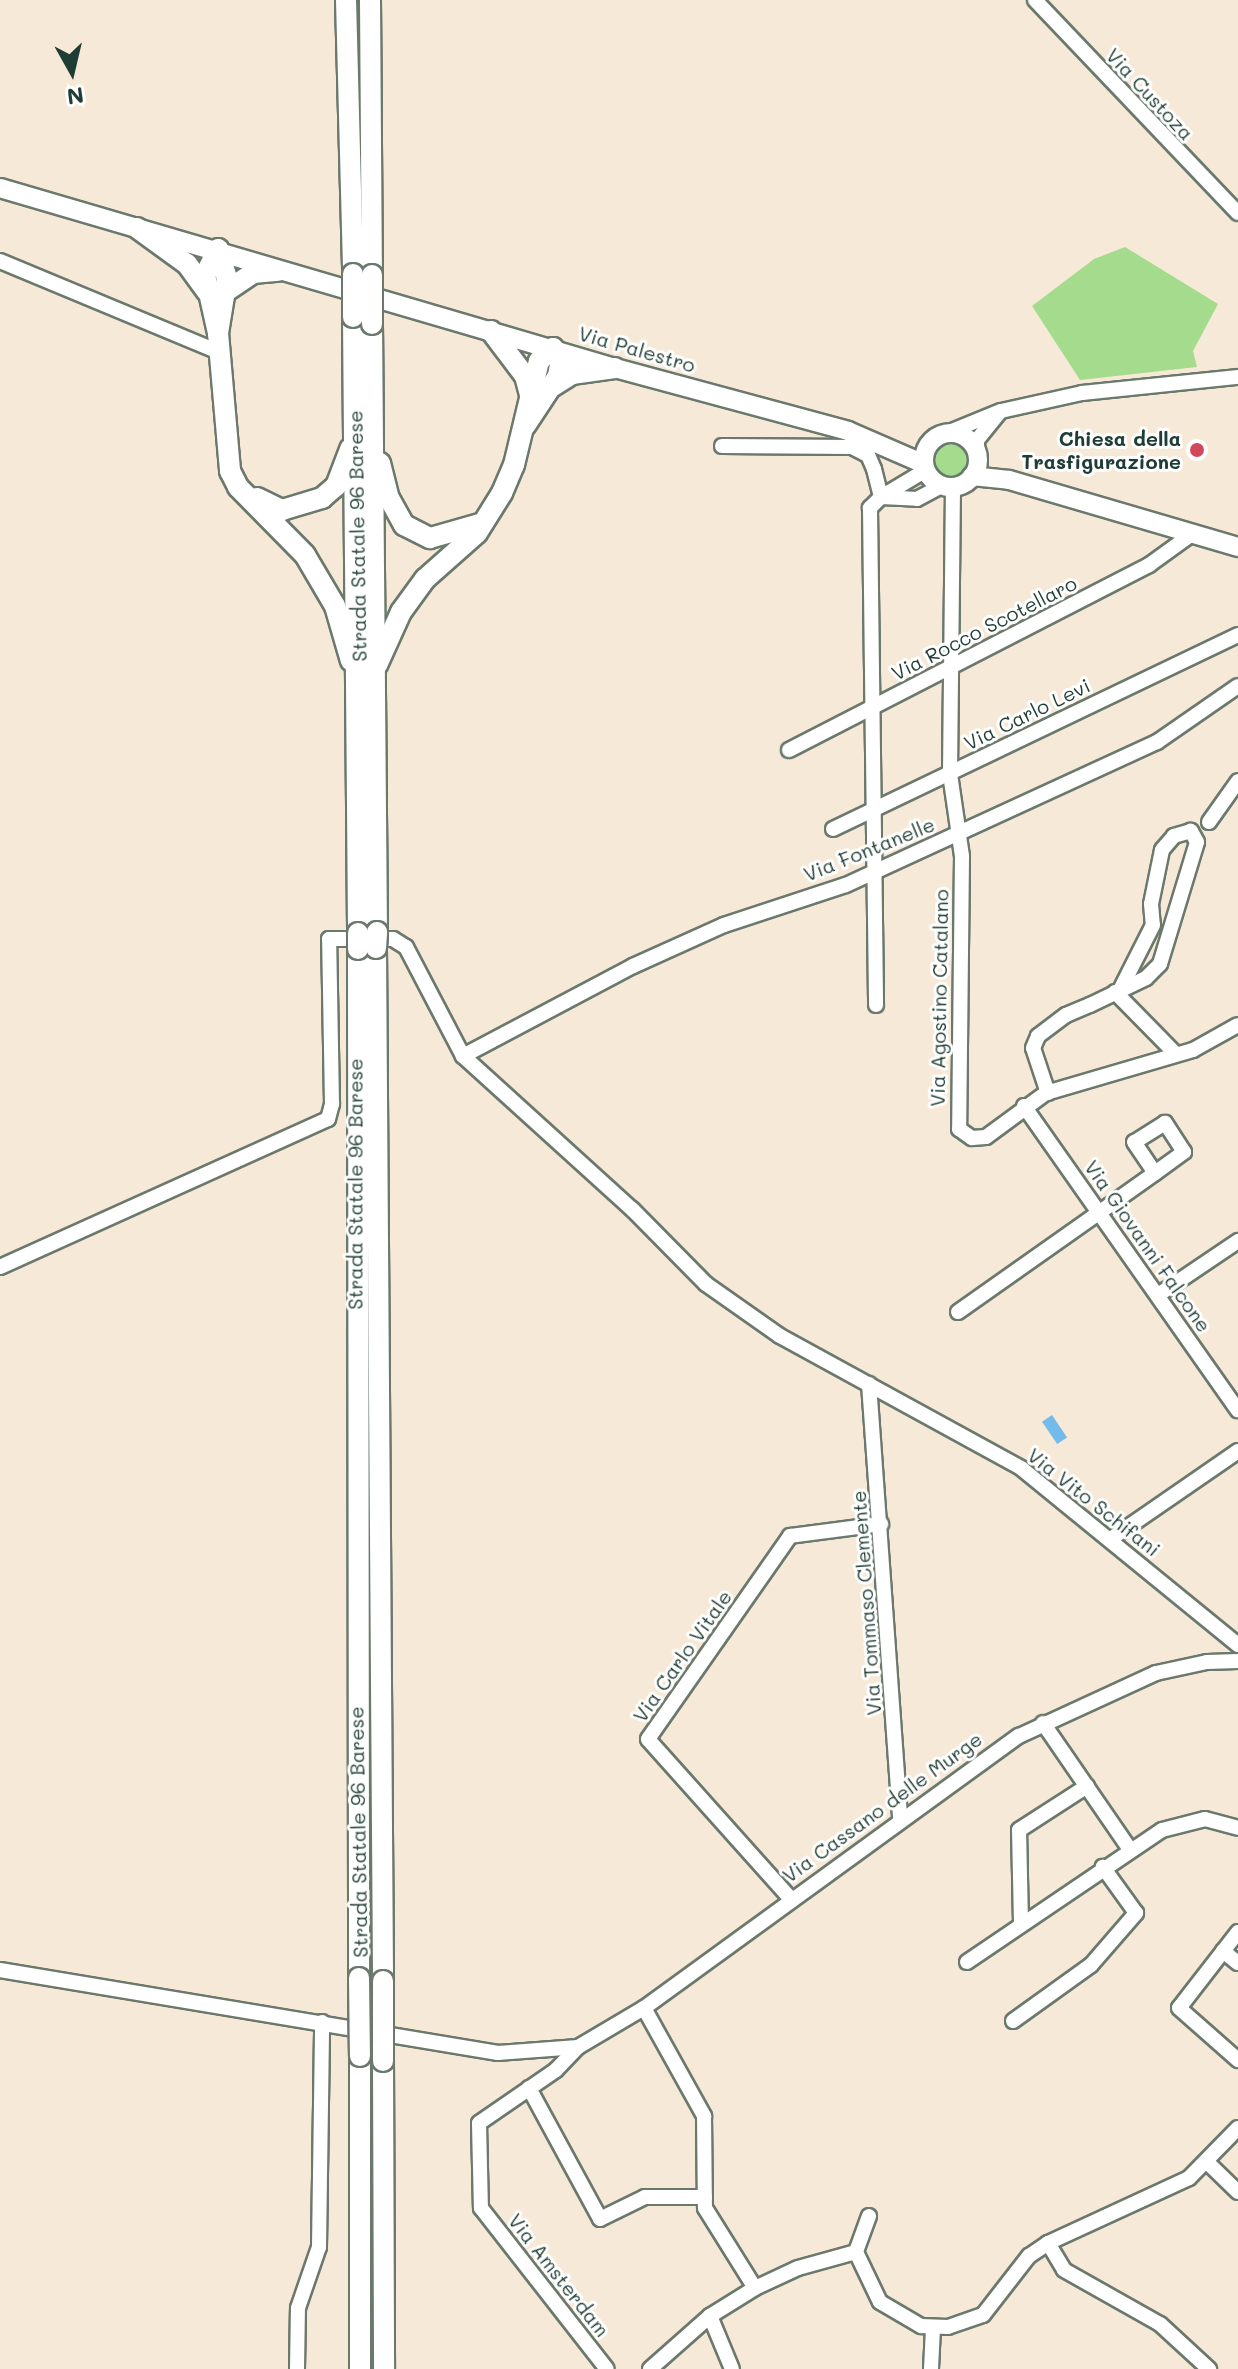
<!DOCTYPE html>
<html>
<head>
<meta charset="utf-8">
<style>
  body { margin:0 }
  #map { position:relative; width:1238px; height:2369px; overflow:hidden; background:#f7e9d7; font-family:Mali,sans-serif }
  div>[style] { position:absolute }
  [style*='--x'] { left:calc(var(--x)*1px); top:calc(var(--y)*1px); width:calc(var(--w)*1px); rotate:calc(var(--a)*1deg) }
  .green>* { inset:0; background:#a4db8c }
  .round { border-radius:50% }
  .water>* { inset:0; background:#73bbeb; transform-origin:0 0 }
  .roads { filter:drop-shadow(2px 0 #6b796d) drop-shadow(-2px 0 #6b796d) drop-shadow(0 2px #6b796d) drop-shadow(0 -2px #6b796d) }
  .minor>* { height:14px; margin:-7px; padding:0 7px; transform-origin:7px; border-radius:7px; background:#fff }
  .major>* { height:18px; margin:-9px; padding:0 9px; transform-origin:9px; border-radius:9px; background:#fff }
  .major>.ring { margin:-9px; padding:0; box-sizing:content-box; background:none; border:18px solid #fff; border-radius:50% }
  .highway>* { height:20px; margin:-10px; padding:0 10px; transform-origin:10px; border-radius:10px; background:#fff }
  .bridges { filter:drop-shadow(2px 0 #6b796d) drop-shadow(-2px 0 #6b796d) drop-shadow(0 2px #6b796d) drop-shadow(0 -2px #6b796d) }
  .highway-bridge>* { height:20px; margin:-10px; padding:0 10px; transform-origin:10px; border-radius:10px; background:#fff }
  .dots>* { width:22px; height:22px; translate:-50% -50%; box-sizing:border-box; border:4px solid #fff; border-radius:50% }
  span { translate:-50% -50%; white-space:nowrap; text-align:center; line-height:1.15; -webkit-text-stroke:6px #fff; paint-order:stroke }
  .street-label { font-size:20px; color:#1f3d34 }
  .poi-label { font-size:20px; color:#1f3d34; font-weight:700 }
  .right { translate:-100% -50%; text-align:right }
  .north { position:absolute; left:32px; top:32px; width:80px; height:80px; -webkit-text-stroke:6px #fff; paint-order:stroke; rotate:172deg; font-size:22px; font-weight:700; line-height:32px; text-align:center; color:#1f3d34 }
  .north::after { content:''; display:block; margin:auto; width:28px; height:36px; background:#1f3d34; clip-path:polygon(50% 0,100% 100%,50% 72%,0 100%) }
</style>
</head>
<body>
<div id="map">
  <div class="green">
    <div style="clip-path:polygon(1125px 247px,1218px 304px,1193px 351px,1197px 367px,1080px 380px,1032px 306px,1094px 259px)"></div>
    <div class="round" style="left:932px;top:441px;width:38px;height:38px"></div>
  </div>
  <div class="water">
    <div style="left:1052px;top:1415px;width:27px;height:12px;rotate:56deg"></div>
  </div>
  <div class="roads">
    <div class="minor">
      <div style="--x:1035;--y:0;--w:294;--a:46.4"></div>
      <div style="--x:0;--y:261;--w:237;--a:22.6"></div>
      <div style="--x:947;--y:433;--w:58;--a:-22.2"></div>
      <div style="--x:1001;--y:411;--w:83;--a:-12.5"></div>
      <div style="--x:1082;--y:393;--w:157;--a:-5.9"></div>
      <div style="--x:722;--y:446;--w:130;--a:0.4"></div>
      <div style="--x:852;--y:447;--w:18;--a:27"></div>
      <div style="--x:868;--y:455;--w:15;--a:67"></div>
      <div style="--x:874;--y:469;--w:29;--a:76"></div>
      <div style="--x:881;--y:497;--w:16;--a:135"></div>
      <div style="--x:870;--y:508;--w:497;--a:89.3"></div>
      <div style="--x:977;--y:452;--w:12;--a:-90"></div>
      <div style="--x:977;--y:440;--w:36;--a:-51"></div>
      <div style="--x:926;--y:470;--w:52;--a:149"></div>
      <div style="--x:881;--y:497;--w:36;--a:3"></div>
      <div style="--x:917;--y:499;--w:30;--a:-28"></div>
      <div style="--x:953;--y:486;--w:288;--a:90.6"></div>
      <div style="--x:950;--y:774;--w:83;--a:81.7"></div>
      <div style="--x:962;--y:856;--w:273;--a:90.6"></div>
      <div style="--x:959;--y:1129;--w:16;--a:35"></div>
      <div style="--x:972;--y:1138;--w:14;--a:-4"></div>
      <div style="--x:986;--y:1137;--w:74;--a:-36.3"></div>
      <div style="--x:1046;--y:1093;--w:153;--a:-16.3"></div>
      <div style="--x:1193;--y:1050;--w:51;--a:-29.1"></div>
      <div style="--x:789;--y:750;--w:405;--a:-27.2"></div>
      <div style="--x:1149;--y:565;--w:53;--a:-35.8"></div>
      <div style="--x:1209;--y:822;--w:50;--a:-54.7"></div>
      <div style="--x:833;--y:829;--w:449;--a:-25.6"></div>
      <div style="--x:1115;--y:992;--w:87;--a:45.5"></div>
      <div style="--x:463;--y:1056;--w:192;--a:-27.9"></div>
      <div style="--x:633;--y:966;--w:100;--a:-24.3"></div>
      <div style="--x:724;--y:925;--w:128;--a:-18.2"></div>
      <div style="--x:846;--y:885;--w:342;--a:-24.7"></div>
      <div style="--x:1157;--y:742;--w:98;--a:-34.7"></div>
      <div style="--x:1048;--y:1093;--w:47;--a:-108.4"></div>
      <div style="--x:1033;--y:1048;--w:13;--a:-67"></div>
      <div style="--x:1038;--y:1036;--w:35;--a:-37"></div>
      <div style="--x:1066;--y:1015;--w:26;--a:-23"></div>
      <div style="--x:1090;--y:1005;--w:62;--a:-25.7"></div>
      <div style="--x:1146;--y:978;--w:20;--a:-45"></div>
      <div style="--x:1160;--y:964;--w:127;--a:-73.1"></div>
      <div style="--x:1197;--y:842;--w:13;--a:-119"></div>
      <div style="--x:1191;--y:831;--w:18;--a:164"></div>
      <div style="--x:1174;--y:836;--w:18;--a:131"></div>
      <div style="--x:1162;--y:850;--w:55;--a:101.5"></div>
      <div style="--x:1151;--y:904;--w:21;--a:85"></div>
      <div style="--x:1153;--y:925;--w:73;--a:116.9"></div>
      <div style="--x:1024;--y:1106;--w:372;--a:54.9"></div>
      <div style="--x:0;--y:1267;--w:360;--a:-24.3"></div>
      <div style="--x:328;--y:1119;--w:16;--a:-75"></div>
      <div style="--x:332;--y:1104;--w:165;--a:-91"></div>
      <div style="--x:329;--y:939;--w:64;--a:0"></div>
      <div style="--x:393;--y:939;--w:15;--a:32"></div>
      <div style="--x:406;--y:947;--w:123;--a:62.4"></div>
      <div style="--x:463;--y:1056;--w:228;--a:42.2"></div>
      <div style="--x:632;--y:1209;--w:105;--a:45.4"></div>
      <div style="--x:706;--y:1284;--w:90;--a:35.1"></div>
      <div style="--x:780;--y:1336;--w:275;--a:28.7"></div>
      <div style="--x:1021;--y:1468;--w:280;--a:39.2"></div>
      <div style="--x:1158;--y:1295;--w:97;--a:-34"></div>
      <div style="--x:958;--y:1312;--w:174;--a:-35.2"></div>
      <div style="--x:1100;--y:1212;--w:67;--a:-35.3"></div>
      <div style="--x:1155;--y:1173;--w:36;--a:-36"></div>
      <div style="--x:1184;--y:1152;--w:35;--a:-123"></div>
      <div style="--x:1165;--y:1123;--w:36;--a:148"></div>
      <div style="--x:1134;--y:1142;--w:37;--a:56"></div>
      <div style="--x:869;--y:1384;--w:435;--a:85.9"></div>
      <div style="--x:1112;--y:1538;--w:153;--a:-34.6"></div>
      <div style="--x:1043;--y:1723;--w:152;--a:55.5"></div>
      <div style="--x:790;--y:1898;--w:213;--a:-131.8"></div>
      <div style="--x:648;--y:1739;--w:248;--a:-55"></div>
      <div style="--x:790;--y:1536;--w:92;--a:-7.5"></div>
      <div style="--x:1021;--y:1924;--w:94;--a:-91.2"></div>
      <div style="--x:1019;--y:1830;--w:81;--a:-32.9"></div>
      <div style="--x:1238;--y:1932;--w:96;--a:127.8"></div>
      <div style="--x:1179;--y:2008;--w:79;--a:41.4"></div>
      <div style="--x:1223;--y:1951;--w:19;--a:39"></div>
      <div style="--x:967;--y:1962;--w:235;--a:-34.1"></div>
      <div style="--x:1162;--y:1830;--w:44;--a:-14.3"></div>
      <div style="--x:1205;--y:1819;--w:34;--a:15"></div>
      <div style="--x:0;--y:1970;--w:505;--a:9.46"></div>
      <div style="--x:498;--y:2053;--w:80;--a:-4.3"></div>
      <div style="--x:578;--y:2047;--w:77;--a:-30.6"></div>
      <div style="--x:644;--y:2008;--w:463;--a:-36"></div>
      <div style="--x:1019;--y:1736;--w:151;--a:-24.7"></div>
      <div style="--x:1156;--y:1673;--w:52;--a:-12.2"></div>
      <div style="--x:1207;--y:1662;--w:31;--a:-2"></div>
      <div style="--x:644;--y:2008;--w:124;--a:60.9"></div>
      <div style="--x:704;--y:2116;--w:92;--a:89.4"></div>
      <div style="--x:705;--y:2208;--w:94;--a:58"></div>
      <div style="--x:1013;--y:2021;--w:96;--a:-35.7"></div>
      <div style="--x:1091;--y:1965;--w:69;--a:-49.1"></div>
      <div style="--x:1136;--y:1913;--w:57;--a:-125.7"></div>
      <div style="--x:578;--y:2047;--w:32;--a:134"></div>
      <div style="--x:556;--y:2070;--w:93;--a:145.5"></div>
      <div style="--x:479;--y:2123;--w:85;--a:88.7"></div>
      <div style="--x:481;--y:2208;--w:204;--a:52"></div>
      <div style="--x:529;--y:2088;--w:149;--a:61.5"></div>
      <div style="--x:600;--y:2219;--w:50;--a:-26.1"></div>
      <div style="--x:645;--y:2197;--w:60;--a:0"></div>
      <div style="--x:1207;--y:2162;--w:43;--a:44.1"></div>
      <div style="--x:869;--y:2216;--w:38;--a:110"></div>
      <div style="--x:856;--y:2252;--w:55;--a:64.4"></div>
      <div style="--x:880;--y:2302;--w:48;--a:30.3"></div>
      <div style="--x:921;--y:2326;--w:27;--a:2"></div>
      <div style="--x:948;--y:2327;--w:37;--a:-19"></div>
      <div style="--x:983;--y:2315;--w:75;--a:-52.1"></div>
      <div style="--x:1029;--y:2256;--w:23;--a:-34"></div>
      <div style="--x:1048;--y:2243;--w:155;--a:-24.7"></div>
      <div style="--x:1189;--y:2178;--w:70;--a:-45.6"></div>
      <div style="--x:1048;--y:2243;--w:31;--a:59"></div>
      <div style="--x:1064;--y:2270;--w:110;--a:29.4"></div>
      <div style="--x:1160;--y:2324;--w:67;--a:42.6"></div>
      <div style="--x:710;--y:2316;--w:57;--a:67.5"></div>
      <div style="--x:297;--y:2369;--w:61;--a:-89.1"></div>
      <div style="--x:298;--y:2308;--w:65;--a:-71"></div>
      <div style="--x:319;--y:2247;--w:225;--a:-89.2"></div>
      <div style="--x:650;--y:2369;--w:80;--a:-41.5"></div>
      <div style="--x:710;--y:2316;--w:53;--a:-31.9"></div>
      <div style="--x:755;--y:2288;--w:47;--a:-24.9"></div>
      <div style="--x:798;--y:2268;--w:60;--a:-15.4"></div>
      <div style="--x:931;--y:2369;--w:41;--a:-87.2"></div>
    </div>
    <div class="major">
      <div style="--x:0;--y:188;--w:641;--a:16.31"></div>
      <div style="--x:615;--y:368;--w:241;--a:15.1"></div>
      <div style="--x:848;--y:431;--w:83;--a:23.5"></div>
      <div class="ring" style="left:924px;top:433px;width:36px;height:36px"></div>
      <div style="--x:972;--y:476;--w:37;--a:6"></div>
      <div style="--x:1009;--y:480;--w:239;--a:16.3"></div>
    </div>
    <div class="highway">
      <div style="--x:346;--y:0;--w:274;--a:88.5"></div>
      <div style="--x:370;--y:0;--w:275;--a:89.6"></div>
      <div style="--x:137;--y:228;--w:62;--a:35.8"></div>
      <div style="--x:187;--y:264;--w:34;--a:54"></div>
      <div style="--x:225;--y:292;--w:34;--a:-34"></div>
      <div style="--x:253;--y:273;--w:25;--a:-5"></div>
      <div style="--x:353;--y:317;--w:616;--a:89.53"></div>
      <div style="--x:372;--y:324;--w:608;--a:89.53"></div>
      <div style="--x:491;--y:331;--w:56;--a:52.9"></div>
      <div style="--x:525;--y:376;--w:20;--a:75"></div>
      <div style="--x:218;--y:333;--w:59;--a:-102.6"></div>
      <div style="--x:205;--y:275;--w:29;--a:-63"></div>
      <div style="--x:218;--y:249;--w:30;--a:73"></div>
      <div style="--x:227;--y:278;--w:56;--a:99.3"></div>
      <div style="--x:218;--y:333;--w:139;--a:85"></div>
      <div style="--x:230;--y:471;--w:18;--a:63"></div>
      <div style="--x:238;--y:487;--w:95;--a:45.4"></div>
      <div style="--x:305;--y:555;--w:59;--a:59.5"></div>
      <div style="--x:335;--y:606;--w:57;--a:73.8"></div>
      <div style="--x:553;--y:386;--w:22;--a:-32"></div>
      <div style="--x:572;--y:374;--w:43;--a:-7.9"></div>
      <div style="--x:380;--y:463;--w:36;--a:76"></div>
      <div style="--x:389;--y:498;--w:31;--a:61"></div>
      <div style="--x:404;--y:525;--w:29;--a:27"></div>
      <div style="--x:430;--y:538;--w:51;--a:-15.9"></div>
      <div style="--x:257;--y:498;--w:28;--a:26"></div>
      <div style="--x:282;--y:510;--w:42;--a:-16.7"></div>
      <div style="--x:322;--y:498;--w:18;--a:-41"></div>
      <div style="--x:336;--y:486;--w:40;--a:-69"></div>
      <div style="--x:377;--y:665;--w:58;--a:-65.6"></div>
      <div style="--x:401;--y:612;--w:41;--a:-54"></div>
      <div style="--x:425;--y:579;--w:69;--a:-41.5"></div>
      <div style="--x:477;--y:533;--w:47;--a:-58"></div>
      <div style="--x:502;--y:493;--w:30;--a:-67"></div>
      <div style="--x:514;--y:465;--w:107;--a:-76.5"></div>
      <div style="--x:539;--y:361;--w:19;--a:-43"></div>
      <div style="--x:553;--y:348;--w:14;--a:54"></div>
      <div style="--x:561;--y:359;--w:17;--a:100"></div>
      <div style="--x:558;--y:376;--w:60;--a:123.4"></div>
      <div style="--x:376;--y:948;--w:1033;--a:89.61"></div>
      <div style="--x:358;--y:949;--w:1029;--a:89.94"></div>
      <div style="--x:360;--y:2056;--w:313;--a:90"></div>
      <div style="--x:383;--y:2061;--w:308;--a:89.8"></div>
    </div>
  </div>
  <div class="bridges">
    <div class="highway-bridge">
      <div style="--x:353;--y:317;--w:43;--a:-90"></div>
      <div style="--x:372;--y:324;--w:49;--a:-90"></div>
      <div style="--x:358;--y:933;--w:16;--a:90"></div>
      <div style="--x:376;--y:948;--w:16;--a:-86"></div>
      <div style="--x:359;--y:1978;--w:78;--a:89.3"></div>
      <div style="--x:383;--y:1981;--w:80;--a:90"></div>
    </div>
  </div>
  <div class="dots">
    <div style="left:1197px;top:450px;background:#d1495b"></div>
  </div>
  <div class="street-label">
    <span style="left:1150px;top:94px;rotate:47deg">Via Custoza</span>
    <span style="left:637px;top:349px;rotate:16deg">Via Palestro</span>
    <span style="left:357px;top:536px;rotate:-91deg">Strada Statale 96 Barese</span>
    <span style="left:984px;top:628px;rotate:-27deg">Via Rocco Scotellaro</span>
    <span style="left:1027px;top:714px;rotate:-26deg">Via Carlo Levi</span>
    <span style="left:869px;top:849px;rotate:-22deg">Via Fontanelle</span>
    <span style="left:939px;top:998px;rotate:-89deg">Via Agostino Catalano</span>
    <span style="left:355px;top:1184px;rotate:-90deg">Strada Statale 96 Barese</span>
    <span style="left:1148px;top:1246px;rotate:55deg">Via Giovanni Falcone</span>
    <span style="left:1094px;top:1502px;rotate:38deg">Via Vito Schifani</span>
    <span style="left:866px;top:1603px;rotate:-94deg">Via Tommaso Clemente</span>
    <span style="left:682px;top:1656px;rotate:-55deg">Via Carlo Vitale</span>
    <span style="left:882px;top:1807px;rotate:-36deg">Via Cassano delle Murge</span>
    <span style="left:358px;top:1832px;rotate:-91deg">Strada Statale 96 Barese</span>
    <span style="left:559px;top:2275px;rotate:52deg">Via Amsterdam</span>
  </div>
  <div class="poi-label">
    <span class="right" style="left:1181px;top:450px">Chiesa della<br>Trasfigurazione</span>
  </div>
  <div class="north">N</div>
</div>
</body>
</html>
